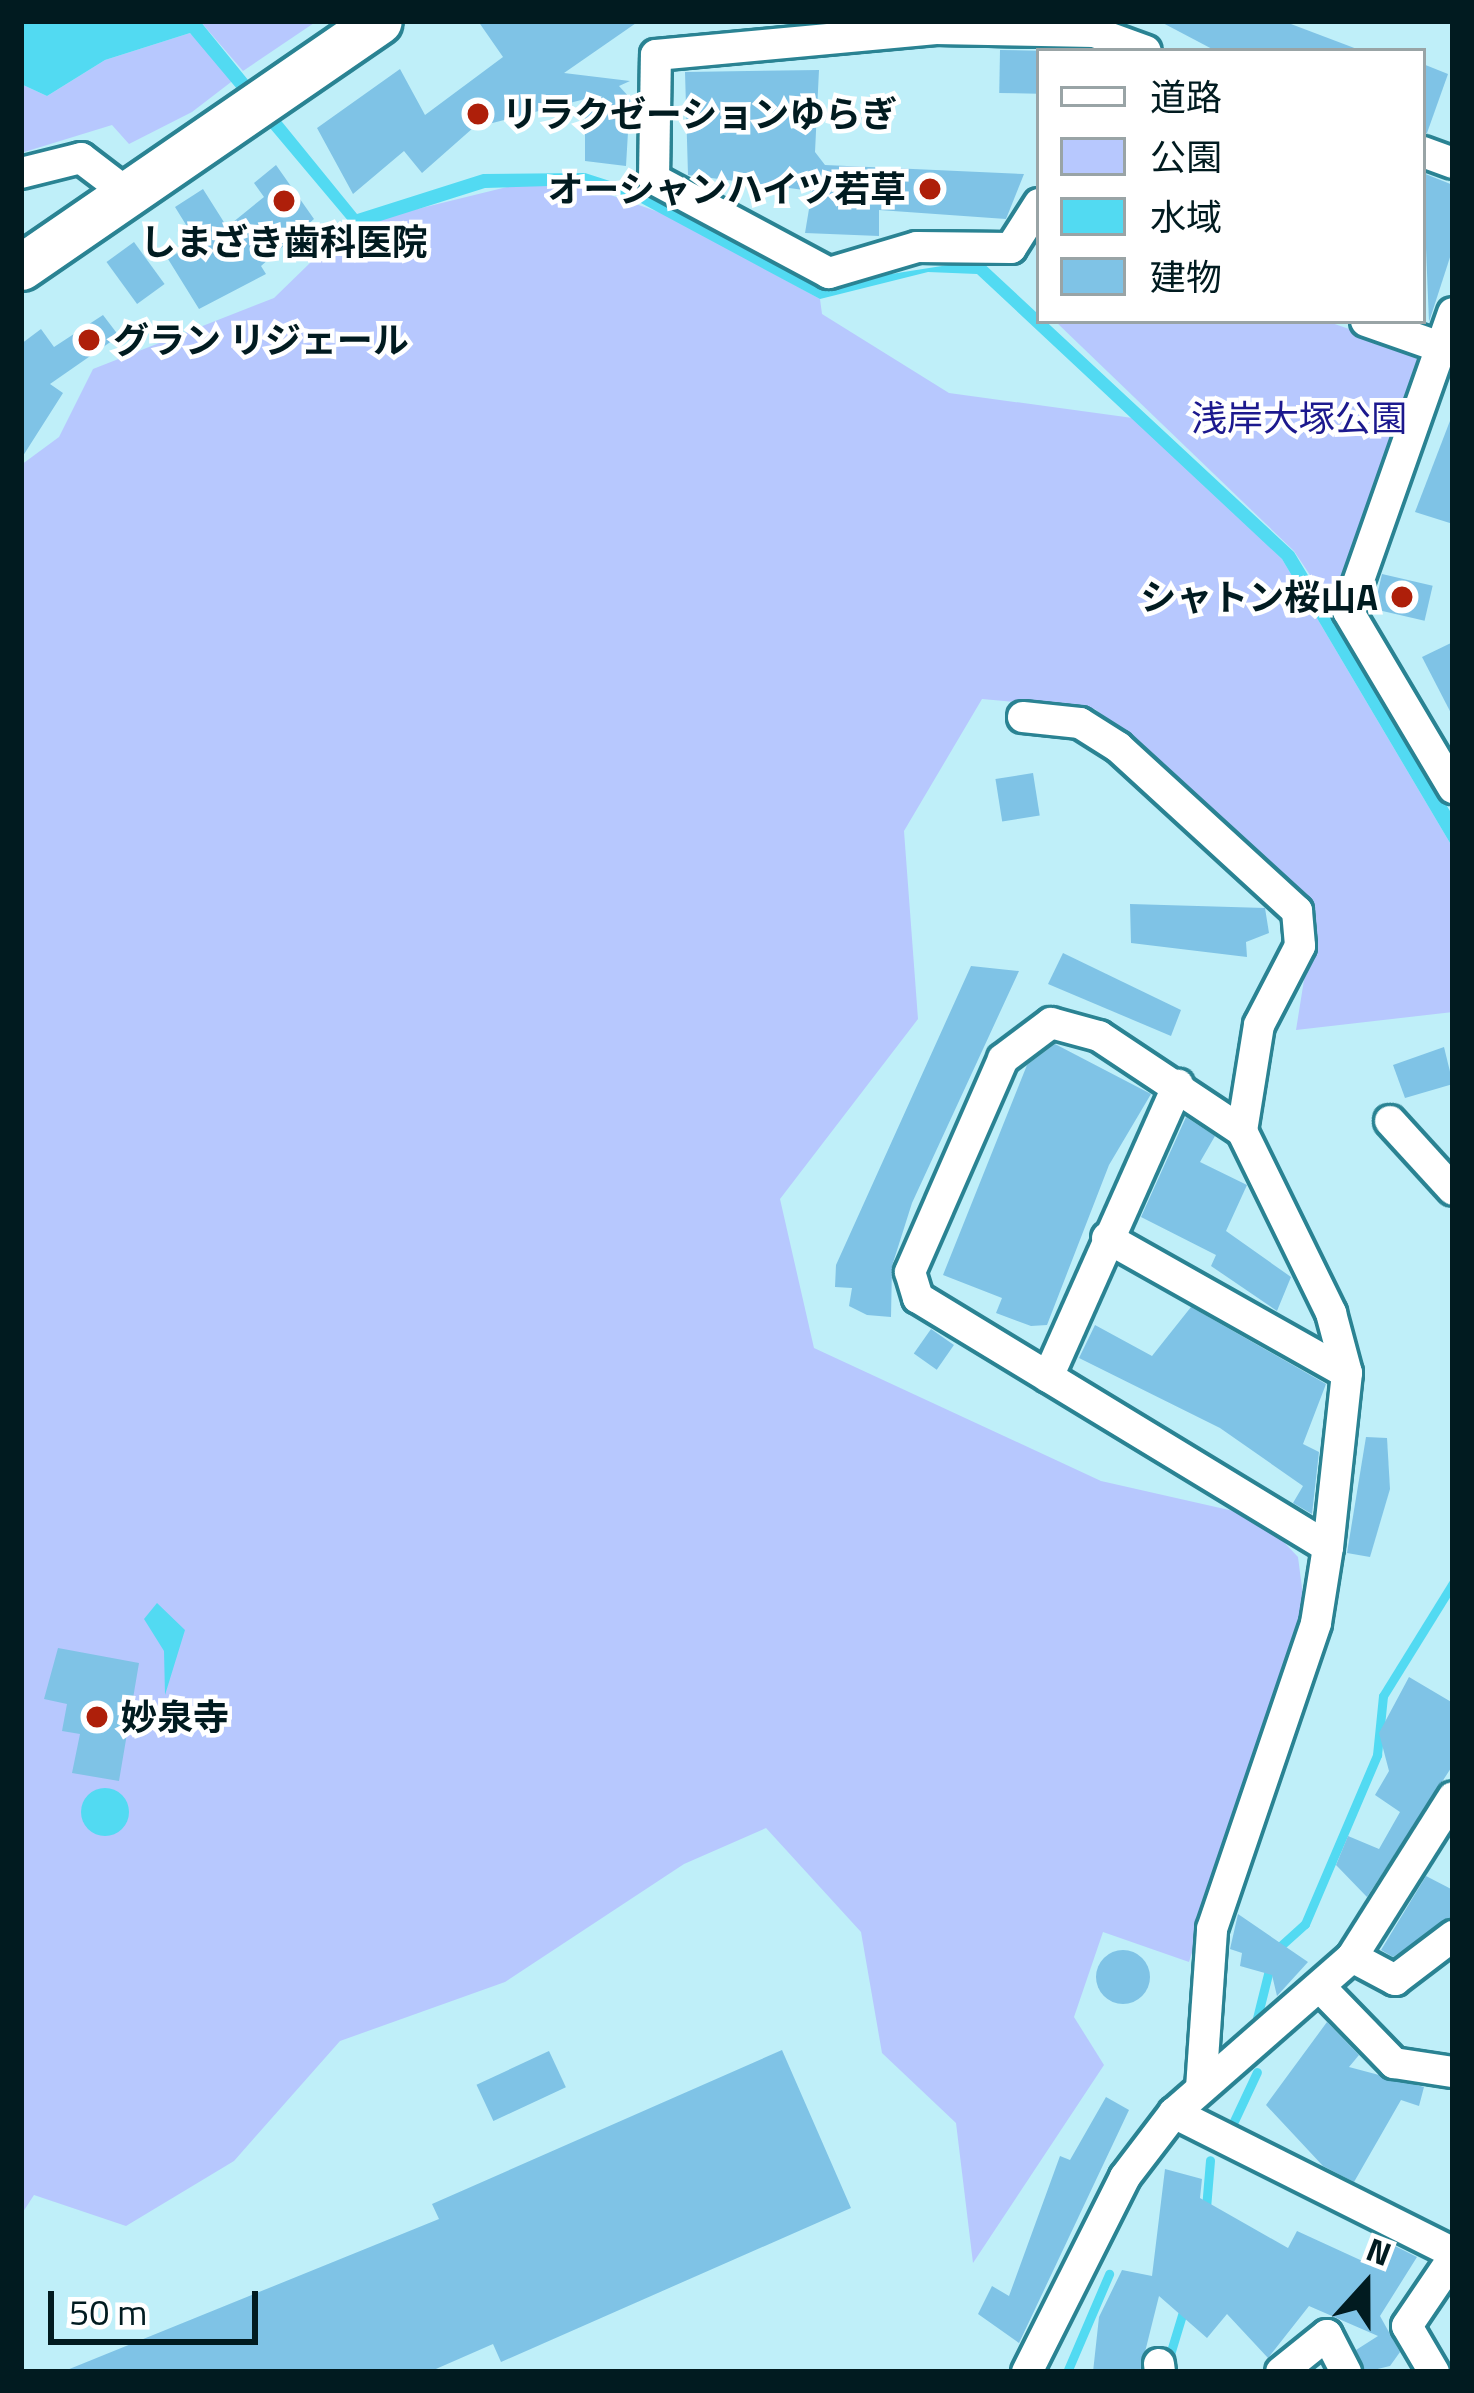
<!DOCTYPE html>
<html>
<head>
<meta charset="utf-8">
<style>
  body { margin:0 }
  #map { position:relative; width:1474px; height:2393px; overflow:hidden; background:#bfeff9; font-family:"Titillium Web","Noto Sans JP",sans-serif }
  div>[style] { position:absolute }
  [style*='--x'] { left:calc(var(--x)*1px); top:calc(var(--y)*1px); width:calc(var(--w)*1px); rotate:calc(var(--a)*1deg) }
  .green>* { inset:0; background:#b7c8fe }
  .water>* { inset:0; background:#52daf2 }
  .round { border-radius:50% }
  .stream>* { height:9px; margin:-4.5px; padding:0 4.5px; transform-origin:4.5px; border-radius:4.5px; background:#52daf2 }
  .building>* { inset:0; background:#7fc3e6; transform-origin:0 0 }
  .roads { filter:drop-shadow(3px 0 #2a8393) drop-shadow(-3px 0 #2a8393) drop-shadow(0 3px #2a8393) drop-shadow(0 -3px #2a8393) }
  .street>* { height:30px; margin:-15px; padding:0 15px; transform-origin:15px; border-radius:15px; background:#fff }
  .secondary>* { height:45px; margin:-22.5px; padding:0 22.5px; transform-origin:22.5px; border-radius:22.5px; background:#fff }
  .dots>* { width:33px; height:33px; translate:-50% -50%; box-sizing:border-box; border:6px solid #fff; border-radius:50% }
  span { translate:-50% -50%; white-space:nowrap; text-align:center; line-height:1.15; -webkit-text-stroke:9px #fff; paint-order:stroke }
  .poi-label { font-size:36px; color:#011b20; font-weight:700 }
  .left { translate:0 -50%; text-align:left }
  .right { translate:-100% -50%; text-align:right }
  .park-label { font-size:36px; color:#1c198e }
  .frame { position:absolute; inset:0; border:24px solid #011b20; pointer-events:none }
  .legend { position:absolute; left:1036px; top:48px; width:390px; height:276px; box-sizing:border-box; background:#fff; border:3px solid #99a4a6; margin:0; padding:15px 21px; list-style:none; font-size:36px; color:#011b20 }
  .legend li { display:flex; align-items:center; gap:24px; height:60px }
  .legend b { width:60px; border:3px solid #99a4a6 }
  .north { position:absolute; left:1306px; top:2225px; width:120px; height:120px; -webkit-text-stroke:9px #fff; paint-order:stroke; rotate:21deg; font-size:33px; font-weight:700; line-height:48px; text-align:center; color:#011b20 }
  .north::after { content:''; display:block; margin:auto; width:42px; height:54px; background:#011b20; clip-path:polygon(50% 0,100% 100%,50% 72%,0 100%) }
  .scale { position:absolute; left:48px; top:2291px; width:210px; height:54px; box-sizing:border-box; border:6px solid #011b20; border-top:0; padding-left:15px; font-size:36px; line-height:42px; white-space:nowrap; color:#011b20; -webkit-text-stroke:9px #fff; paint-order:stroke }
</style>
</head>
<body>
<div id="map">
  <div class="green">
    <div style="clip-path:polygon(200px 21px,317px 21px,243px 71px)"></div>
    <div style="clip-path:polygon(190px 33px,235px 79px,192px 112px,129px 144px,112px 125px,21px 153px,21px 84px,47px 96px,105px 60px)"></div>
    <div style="clip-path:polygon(519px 184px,582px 185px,667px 215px,820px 299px,822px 314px,949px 393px,1140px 419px,1282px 559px,1453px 848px,1453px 1012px,1296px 1030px,1315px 911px,1095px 709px,982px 699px,904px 831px,918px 1019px,780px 1199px,814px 1348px,1101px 1481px,1260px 1517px,1298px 1557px,1304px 1603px,1189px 1962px,1103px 1932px,1074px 2017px,1104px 2065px,973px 2263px,956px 2123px,882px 2053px,861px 1932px,766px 1828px,684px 1864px,505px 1982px,340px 2041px,234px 2161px,126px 2226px,34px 2195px,21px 2215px,21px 465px,59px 437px,93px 369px,274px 298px,348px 226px)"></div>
    <div style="clip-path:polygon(1055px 321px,1326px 321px,1410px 350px,1420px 363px,1332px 608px,1294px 551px)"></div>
  </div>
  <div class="water">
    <div style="clip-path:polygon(21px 21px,200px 21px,357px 214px,483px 174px,585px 173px,666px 199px,821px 285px,980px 260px,1294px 552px,1453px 816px,1453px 848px,1282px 559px,977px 274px,928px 272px,820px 299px,641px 203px,582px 185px,485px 188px,355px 229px,190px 33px,105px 60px,47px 96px,21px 84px)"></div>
    <div style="clip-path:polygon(157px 1603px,185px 1630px,165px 1695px,164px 1651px,144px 1619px)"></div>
    <div class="round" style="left:81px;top:1788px;width:48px;height:48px"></div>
  </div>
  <div class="stream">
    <div style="--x:1276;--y:1950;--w:39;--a:-42"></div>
    <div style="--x:1305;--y:1924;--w:184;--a:-66.9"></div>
    <div style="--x:1377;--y:1755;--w:59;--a:-84.2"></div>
    <div style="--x:1383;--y:1696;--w:133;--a:-58.2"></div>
    <div style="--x:1257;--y:2018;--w:54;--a:-76"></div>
    <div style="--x:1234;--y:2121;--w:54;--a:-64.9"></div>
    <div style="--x:1206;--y:2208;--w:48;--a:-85.2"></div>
    <div style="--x:1168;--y:2361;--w:59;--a:-73.1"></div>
    <div style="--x:1067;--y:2372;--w:107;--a:-66.8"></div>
  </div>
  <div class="building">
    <div style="clip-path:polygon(478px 21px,639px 21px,564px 73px,630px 81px,619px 86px,630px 98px,626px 166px,585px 161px,585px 99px,473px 128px,422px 173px,404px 151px,353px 194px,317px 128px,400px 69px,425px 115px,503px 57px)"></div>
    <div style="clip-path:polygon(1159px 21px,1283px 21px,1357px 49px,1216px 51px)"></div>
    <div style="left:1000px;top:50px;width:39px;height:43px;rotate:1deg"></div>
    <div style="clip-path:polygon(1423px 64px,1448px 74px,1427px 133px,1423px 133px)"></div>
    <div style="clip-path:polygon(819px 70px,815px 152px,825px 165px,1024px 174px,1006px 219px,879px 210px,879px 236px,805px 233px,812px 191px,688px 175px,685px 72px)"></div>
    <div style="clip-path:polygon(276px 165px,314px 219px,261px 266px,266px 274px,199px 309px,168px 259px,196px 241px,175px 207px,203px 189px,227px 227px,264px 197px,254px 183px)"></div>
    <div style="clip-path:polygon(1423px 173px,1453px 185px,1453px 248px,1429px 322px)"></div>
    <div style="left:134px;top:242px;width:52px;height:34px;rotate:54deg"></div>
    <div style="clip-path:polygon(103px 315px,119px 336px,50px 384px,63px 393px,21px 459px,21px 344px,41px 329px,54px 347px)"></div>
    <div style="clip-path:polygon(1453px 413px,1453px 524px,1415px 512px)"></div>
    <div style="left:1382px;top:574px;width:52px;height:36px;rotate:13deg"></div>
    <div style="clip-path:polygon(1453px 642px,1453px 717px,1422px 657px)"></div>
    <div style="left:1033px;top:773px;width:43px;height:38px;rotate:81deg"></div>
    <div style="clip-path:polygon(1130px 904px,1265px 908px,1269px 933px,1246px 942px,1247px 957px,1131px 943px)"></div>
    <div style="clip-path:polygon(1063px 953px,1181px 1010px,1171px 1036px,1048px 984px)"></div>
    <div style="clip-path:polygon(971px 966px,1019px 971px,912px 1203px,892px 1266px,891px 1317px,867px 1315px,849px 1306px,852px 1288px,835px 1287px,836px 1265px)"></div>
    <div style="clip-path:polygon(1055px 1044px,1151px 1094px,1109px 1165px,1047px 1325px,1031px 1326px,996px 1313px,1002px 1298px,943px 1275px,1027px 1065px)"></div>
    <div style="clip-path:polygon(1444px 1047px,1453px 1084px,1405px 1098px,1393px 1065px)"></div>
    <div style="clip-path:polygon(1186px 1117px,1215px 1136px,1200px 1162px,1247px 1185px,1226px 1231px,1291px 1277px,1277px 1311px,1211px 1266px,1216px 1255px,1141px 1217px)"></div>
    <div style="clip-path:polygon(1191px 1307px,1326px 1384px,1303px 1444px,1319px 1452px,1312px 1514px,1293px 1503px,1303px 1486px,1220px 1428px,1079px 1358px,1095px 1325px,1152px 1356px)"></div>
    <div style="left:931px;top:1329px;width:28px;height:30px;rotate:35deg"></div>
    <div style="clip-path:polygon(1366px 1437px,1387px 1438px,1390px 1489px,1370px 1557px,1347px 1553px)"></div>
    <div style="clip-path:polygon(58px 1648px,139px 1663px,119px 1781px,72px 1773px,80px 1734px,62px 1731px,67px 1704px,44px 1699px)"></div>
    <div style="clip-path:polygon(1409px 1677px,1453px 1703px,1453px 1765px,1367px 1897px,1336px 1865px,1348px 1836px,1379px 1849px,1400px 1812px,1375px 1795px,1389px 1771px,1379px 1733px)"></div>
    <div style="clip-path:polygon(1426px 1876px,1453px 1890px,1453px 1917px,1393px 1957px,1381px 1950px)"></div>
    <div style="clip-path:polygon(1238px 1914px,1308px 1962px,1277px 1996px,1272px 1975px,1240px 1966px,1242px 1953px,1230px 1949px)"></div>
    <div class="round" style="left:1096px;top:1950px;width:54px;height:54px"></div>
    <div style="clip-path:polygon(1327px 2022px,1359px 2055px,1349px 2067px,1424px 2087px,1419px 2106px,1401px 2100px,1354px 2182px,1323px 2166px,1266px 2105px)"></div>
    <div style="clip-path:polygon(782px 2050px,851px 2208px,501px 2362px,493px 2344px,429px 2372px,62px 2372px,439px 2219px,432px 2204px)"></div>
    <div style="left:549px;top:2051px;width:40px;height:80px;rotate:65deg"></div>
    <div style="clip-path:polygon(1106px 2097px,1129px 2110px,1019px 2343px,978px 2314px,992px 2286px,1009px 2296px,1060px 2156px,1070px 2160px)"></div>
    <div style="clip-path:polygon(1165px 2169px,1202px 2179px,1200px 2198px,1288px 2248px,1297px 2231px,1369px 2264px,1381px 2239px,1417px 2257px,1380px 2316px,1400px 2352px,1390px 2366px,1365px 2372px,1356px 2350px,1378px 2336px,1309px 2306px,1268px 2358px,1227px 2314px,1207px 2338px,1159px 2296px,1140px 2372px,1093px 2372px,1099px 2317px,1122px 2270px,1152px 2276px)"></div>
  </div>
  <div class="roads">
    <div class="street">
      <div style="--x:1423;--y:152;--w:32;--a:20"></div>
      <div style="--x:21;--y:173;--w:62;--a:-14"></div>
      <div style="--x:81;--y:158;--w:58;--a:37.3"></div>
      <div style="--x:1039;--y:204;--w:52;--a:122.5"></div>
      <div style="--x:1011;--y:248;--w:94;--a:-179.4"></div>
      <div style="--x:917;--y:247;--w:92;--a:163.5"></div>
      <div style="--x:829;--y:273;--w:199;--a:-151.8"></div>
      <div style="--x:654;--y:179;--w:124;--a:-89.1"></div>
      <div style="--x:656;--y:55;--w:281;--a:-5.3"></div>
      <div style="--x:936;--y:29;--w:158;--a:1.1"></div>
      <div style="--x:1094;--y:32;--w:55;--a:20.1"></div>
      <div style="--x:1453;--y:313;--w:316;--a:109.4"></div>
      <div style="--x:1348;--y:611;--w:206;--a:59.3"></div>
      <div style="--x:1366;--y:321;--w:78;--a:19.4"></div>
      <div style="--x:1023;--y:717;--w:57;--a:6"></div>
      <div style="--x:1080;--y:723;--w:45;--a:32.3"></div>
      <div style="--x:1118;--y:747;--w:243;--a:42.5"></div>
      <div style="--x:1297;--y:911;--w:35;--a:85"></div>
      <div style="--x:1300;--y:946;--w:89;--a:117.4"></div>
      <div style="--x:1259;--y:1025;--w:107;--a:99.1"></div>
      <div style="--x:1051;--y:1023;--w:50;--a:15.2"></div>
      <div style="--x:1099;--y:1036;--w:172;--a:33.6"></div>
      <div style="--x:1242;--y:1131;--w:203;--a:63.9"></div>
      <div style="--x:1331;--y:1313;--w:62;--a:75.1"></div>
      <div style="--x:1347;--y:1373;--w:175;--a:96.2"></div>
      <div style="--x:1328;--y:1547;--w:480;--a:-148.7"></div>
      <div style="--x:918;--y:1298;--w:27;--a:-107"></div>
      <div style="--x:910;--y:1272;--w:232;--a:-66.4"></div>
      <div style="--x:1003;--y:1059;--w:60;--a:-36.9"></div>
      <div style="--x:1390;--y:1121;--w:93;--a:47.6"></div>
      <div style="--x:1107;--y:1238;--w:275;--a:29.4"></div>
      <div style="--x:1048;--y:1377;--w:320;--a:-66"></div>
      <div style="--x:1352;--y:1957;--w:49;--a:28.1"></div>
      <div style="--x:1395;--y:1980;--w:73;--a:-37.2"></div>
      <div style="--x:1321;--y:1988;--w:105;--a:45.8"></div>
      <div style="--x:1394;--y:2063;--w:60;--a:8.7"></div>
      <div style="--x:1201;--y:2088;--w:159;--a:-86"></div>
      <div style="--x:1212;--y:1929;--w:323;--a:-71.2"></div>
      <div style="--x:1316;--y:1623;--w:77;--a:-81"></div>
      <div style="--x:1174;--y:2113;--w:312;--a:26.6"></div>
      <div style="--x:1159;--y:2364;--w:8;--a:83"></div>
      <div style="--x:1027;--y:2372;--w:218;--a:-63.3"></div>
      <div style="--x:1125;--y:2177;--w:81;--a:-52.6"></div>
      <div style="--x:1174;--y:2113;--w:237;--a:-41.2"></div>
      <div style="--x:1352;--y:1957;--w:189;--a:-57.7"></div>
      <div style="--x:1281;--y:2372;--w:59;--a:-38.8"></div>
      <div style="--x:1327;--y:2335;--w:42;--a:62.8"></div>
      <div style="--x:1434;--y:2372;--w:53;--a:-120.4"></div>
      <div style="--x:1407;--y:2326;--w:82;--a:-55.9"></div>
    </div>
    <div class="secondary">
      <div style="--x:21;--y:267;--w:434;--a:-34.5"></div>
    </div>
  </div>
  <div class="dots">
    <div style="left:478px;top:114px;background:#ae1f0a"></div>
    <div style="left:930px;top:189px;background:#ae1f0a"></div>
    <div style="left:284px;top:201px;background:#ae1f0a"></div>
    <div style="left:89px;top:340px;background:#ae1f0a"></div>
    <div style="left:1402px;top:597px;background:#ae1f0a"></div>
    <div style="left:97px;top:1717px;background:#ae1f0a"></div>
  </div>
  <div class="poi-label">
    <span class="left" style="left:502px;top:114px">リラクゼーションゆらぎ</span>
    <span class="right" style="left:906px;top:189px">オーシャンハイツ若草</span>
    <span style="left:284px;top:242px">しまざき歯科医院</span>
    <span class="left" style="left:113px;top:340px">グラン リジェール</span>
    <span class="right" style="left:1378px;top:597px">シャトン桜山A</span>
    <span class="left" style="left:121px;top:1717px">妙泉寺</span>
  </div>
  <div class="park-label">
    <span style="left:1299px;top:418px">浅岸大塚公園</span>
  </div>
  <div class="frame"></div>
  <ul class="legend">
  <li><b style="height:15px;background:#fff"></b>道路</li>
  <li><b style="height:33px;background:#b7c8fe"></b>公園</li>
  <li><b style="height:33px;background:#52daf2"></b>水域</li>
  <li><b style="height:33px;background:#7fc3e6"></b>建物</li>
  </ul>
  <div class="north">N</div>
  <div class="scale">50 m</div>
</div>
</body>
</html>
